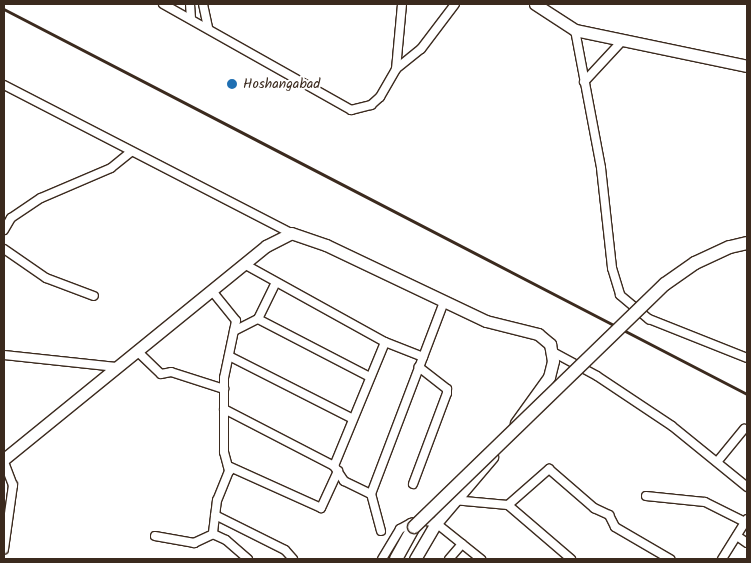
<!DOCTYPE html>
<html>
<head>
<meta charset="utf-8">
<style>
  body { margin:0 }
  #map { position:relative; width:751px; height:563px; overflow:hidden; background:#fff; font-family:Kalam,sans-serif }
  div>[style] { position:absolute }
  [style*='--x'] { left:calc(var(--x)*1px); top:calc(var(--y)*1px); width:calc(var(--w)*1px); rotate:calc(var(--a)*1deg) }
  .roads { filter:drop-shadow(1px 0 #3b2a1e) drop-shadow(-1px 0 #3b2a1e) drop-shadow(0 1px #3b2a1e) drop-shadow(0 -1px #3b2a1e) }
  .street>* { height:8px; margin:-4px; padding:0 4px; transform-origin:4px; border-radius:4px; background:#fff }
  .secondary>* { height:11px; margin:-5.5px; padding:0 5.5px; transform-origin:5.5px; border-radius:5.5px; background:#fff }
  .primary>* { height:12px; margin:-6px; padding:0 6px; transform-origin:6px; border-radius:6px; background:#fff }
  .rail>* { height:2.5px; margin:-1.25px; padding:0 1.25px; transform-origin:1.25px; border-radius:1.25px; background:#3b2a1e }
  .bridges { filter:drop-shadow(1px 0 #3b2a1e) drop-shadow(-1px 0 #3b2a1e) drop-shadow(0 1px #3b2a1e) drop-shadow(0 -1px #3b2a1e) }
  .primary-bridge>* { height:12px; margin:-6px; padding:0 6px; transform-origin:6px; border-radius:6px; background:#fff }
  .dots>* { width:14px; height:14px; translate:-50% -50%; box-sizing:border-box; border:2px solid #fff; border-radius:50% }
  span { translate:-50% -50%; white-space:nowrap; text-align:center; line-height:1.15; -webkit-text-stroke:4px #fff; paint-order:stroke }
  .poi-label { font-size:14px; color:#3b2a1e }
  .left { translate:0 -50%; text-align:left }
  .frame { position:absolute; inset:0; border:5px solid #3b2a1e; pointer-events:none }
</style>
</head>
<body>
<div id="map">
  <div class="roads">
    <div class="street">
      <div style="--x:163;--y:4;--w:216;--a:29.4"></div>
      <div style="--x:351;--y:110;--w:21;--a:-14"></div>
      <div style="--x:371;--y:105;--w:12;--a:-42"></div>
      <div style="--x:380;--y:97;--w:32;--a:-60"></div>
      <div style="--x:396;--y:69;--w:65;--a:-84.7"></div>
      <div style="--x:190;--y:4;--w:15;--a:86"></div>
      <div style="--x:203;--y:4;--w:25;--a:78"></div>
      <div style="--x:575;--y:30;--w:140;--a:79.3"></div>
      <div style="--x:601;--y:168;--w:101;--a:83.7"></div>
      <div style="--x:612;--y:268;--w:28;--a:73"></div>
      <div style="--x:620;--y:295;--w:38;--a:40"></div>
      <div style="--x:649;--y:319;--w:105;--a:21.7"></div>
      <div style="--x:396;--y:69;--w:32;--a:-39"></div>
      <div style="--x:421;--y:49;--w:56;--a:-52.9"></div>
      <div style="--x:584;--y:82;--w:56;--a:-47.2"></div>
      <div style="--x:4;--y:85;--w:323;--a:27.3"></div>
      <div style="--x:4;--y:230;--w:14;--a:-60"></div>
      <div style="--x:11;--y:218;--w:36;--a:-34"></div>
      <div style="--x:41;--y:198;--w:76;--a:-23.2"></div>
      <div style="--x:111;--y:168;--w:26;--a:-39"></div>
      <div style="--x:4;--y:249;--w:51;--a:34.6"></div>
      <div style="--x:46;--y:278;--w:51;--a:20.6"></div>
      <div style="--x:244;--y:264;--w:161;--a:29"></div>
      <div style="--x:212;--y:291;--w:38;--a:51"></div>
      <div style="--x:236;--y:321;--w:58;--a:101.9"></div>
      <div style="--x:224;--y:378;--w:74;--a:90"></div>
      <div style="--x:224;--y:452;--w:20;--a:75"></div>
      <div style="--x:229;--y:471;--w:31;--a:112"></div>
      <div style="--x:217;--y:500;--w:34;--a:97"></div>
      <div style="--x:213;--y:534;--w:14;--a:25"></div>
      <div style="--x:226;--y:540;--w:29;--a:41"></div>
      <div style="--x:258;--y:319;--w:39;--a:-64"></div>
      <div style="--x:234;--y:331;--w:27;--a:-27"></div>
      <div style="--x:258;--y:319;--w:126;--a:27.4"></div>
      <div style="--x:137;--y:351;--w:33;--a:44"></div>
      <div style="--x:161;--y:374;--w:10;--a:-11"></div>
      <div style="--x:171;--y:372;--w:56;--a:17.8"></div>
      <div style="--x:551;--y:351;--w:52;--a:28.5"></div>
      <div style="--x:597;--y:376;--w:90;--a:33.7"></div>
      <div style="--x:672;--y:426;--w:97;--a:39.1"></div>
      <div style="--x:4;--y:355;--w:113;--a:6.1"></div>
      <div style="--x:229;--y:356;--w:139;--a:26.9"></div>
      <div style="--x:224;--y:409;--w:124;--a:27.4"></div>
      <div style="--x:334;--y:466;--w:18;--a:56"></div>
      <div style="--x:344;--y:481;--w:30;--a:26"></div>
      <div style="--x:4;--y:462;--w:25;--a:69"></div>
      <div style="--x:13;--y:485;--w:65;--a:98"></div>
      <div style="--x:717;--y:462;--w:43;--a:-50.7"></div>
      <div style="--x:228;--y:466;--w:102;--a:24.3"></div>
      <div style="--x:321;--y:508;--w:41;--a:-65.3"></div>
      <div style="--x:334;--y:466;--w:134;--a:-67.6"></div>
      <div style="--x:385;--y:342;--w:41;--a:21.5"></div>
      <div style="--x:413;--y:484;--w:97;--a:-69.5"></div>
      <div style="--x:447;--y:393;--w:4;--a:-90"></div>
      <div style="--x:447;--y:389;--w:36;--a:-142"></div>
      <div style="--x:646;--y:496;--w:59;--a:5.8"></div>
      <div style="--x:705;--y:502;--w:45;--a:26.6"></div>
      <div style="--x:453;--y:500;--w:55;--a:5.2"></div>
      <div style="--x:508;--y:505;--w:55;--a:-41.3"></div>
      <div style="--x:549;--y:469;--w:60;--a:40.9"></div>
      <div style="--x:594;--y:508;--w:17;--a:25"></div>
      <div style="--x:609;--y:515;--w:13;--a:63"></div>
      <div style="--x:615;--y:527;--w:64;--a:30.2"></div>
      <div style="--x:508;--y:505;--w:83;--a:40.6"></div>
      <div style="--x:215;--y:515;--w:78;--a:26.6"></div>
      <div style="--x:285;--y:550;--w:12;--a:48"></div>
      <div style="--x:381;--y:531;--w:38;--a:-105"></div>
      <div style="--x:371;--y:494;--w:205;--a:-69.2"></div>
      <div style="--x:155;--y:536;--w:40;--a:10"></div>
      <div style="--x:194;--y:543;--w:21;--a:-25"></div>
      <div style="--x:737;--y:536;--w:12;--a:35"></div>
      <div style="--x:382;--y:559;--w:35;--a:-59"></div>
      <div style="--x:400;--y:529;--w:13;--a:-29"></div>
      <div style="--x:411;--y:523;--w:15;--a:-8"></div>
      <div style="--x:426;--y:521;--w:10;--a:11"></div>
      <div style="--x:436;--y:523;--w:58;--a:38.7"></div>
      <div style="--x:449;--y:559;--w:20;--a:-49"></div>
      <div style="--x:722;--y:559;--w:47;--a:-58"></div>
    </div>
    <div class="secondary">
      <div style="--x:535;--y:4;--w:48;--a:33"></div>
      <div style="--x:575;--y:30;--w:176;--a:11.8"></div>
      <div style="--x:4;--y:459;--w:338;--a:-39.1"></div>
      <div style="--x:266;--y:246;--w:28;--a:-27"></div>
      <div style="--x:291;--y:233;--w:37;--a:19"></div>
      <div style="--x:326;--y:245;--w:177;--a:25.4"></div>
      <div style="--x:486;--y:321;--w:54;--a:14"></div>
      <div style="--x:538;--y:334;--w:16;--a:40"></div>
      <div style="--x:550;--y:344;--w:17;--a:80"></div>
      <div style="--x:553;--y:361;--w:16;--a:104"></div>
      <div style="--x:549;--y:377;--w:57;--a:125.7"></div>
      <div style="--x:415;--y:559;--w:42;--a:-59.7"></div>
      <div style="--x:436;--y:523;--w:87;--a:-49.7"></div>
    </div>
    <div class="primary">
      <div style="--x:396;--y:559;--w:37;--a:-61"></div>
    </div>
  </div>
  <div class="rail">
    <div style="--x:4;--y:9;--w:837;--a:27.39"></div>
  </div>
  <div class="bridges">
    <div class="primary-bridge">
      <div style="--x:414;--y:527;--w:349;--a:-44.1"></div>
      <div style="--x:665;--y:284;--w:37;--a:-35"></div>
      <div style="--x:695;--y:263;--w:38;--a:-25"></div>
      <div style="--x:730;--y:247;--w:17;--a:-13"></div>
    </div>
  </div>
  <div class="dots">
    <div style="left:232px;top:84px;background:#1f6fb2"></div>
  </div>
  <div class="poi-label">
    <span class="left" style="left:243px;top:84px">Hoshangabad</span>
  </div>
  <div class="frame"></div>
</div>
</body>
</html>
